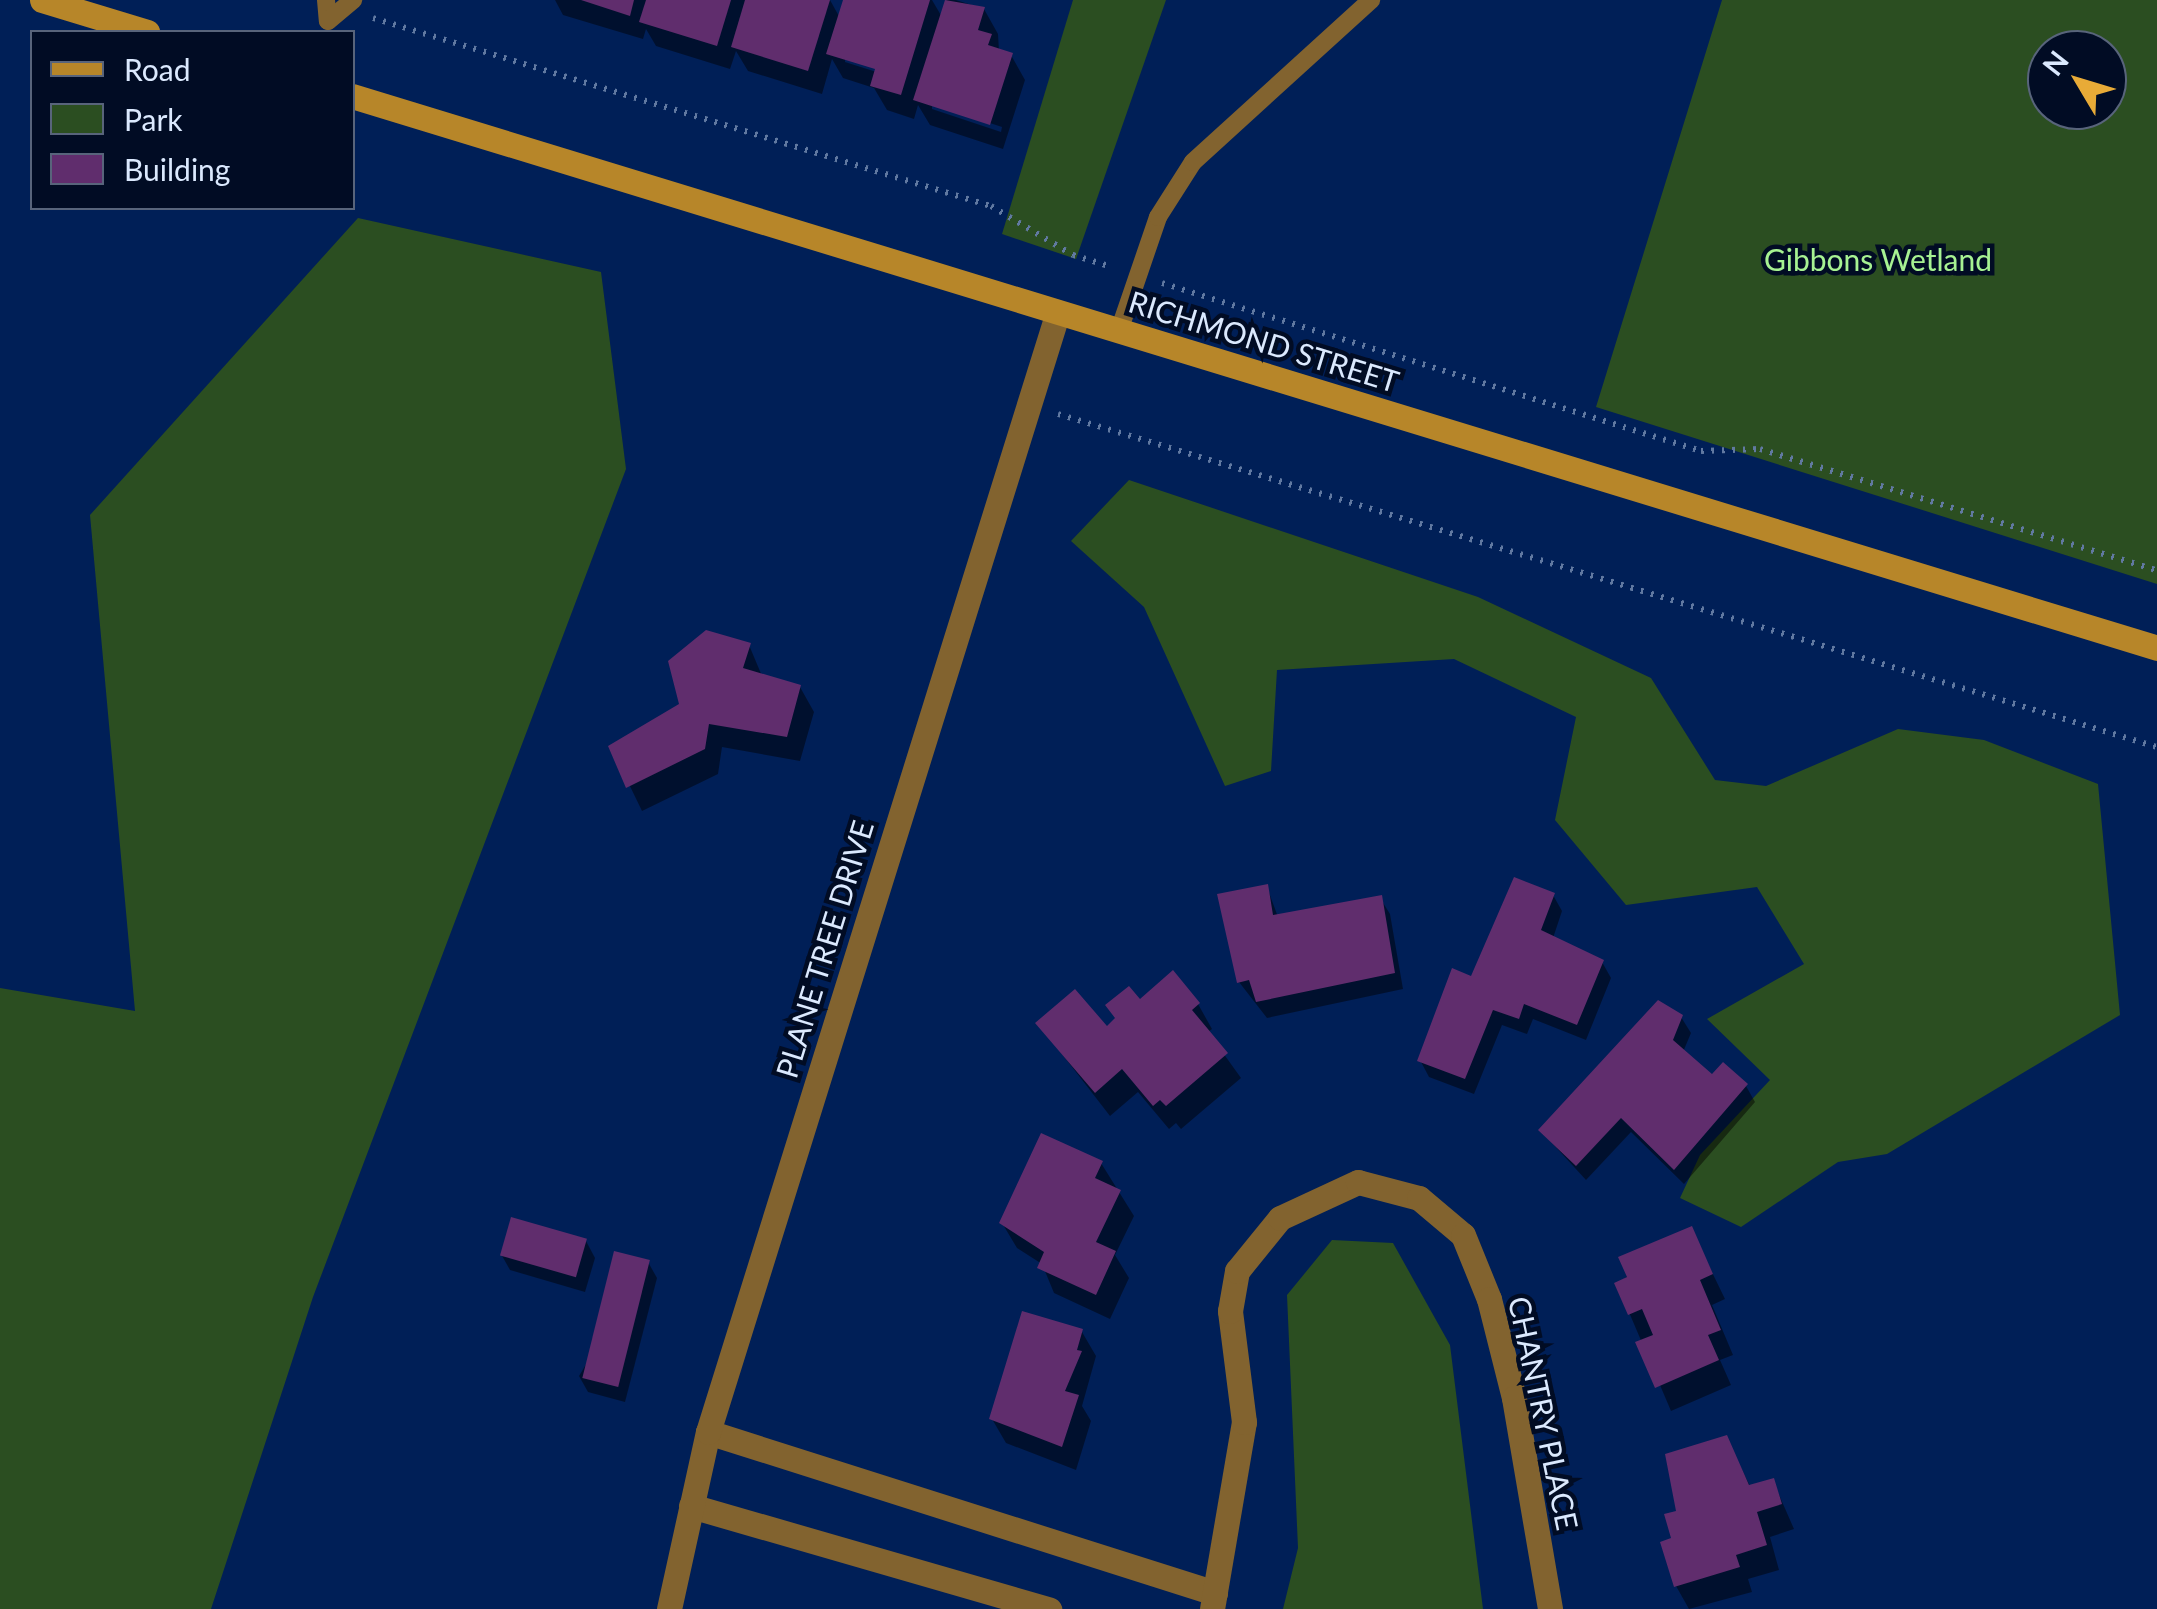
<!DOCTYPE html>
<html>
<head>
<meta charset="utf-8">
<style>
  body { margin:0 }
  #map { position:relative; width:2157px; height:1609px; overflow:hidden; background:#001f57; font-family:Lato,sans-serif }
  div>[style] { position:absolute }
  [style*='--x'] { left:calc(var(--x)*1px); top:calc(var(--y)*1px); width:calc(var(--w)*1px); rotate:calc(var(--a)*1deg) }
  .green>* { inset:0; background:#2b4e21 }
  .shadow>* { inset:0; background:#0007 }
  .building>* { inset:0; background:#602d6d; transform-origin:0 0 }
  .path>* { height:6px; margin-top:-3px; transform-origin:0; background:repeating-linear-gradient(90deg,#6179a1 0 2.5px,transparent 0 10.5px) }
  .service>* { height:18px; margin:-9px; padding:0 9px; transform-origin:9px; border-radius:9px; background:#82632f }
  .minor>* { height:25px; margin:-12.5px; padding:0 12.5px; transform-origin:12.5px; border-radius:12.5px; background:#82632f }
  .tertiary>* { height:25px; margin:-12.5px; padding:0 12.5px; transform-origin:12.5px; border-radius:12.5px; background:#82632f }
  .secondary>* { height:25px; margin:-12.5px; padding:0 12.5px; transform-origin:12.5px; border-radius:12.5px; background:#b78629 }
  span { translate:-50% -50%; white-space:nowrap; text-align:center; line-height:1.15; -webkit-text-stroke:9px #010c24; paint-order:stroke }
  .park-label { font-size:30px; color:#a7f292 }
  .street-label { font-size:30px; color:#dbe9fe }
  .legend { position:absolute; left:30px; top:30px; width:325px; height:180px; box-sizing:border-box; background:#010c24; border:2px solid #58647b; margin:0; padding:12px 18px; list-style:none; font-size:30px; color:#dbe9fe }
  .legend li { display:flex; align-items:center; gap:20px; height:50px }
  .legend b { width:50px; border:2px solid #58647b }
  .north { position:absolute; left:2027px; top:30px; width:100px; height:100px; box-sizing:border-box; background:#010c24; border:2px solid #58647b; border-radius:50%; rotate:308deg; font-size:28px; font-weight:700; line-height:40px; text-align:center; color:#dbe9fe }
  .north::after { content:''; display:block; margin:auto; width:35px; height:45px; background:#e8ab37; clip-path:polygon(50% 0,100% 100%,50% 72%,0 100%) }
</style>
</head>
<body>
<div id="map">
  <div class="green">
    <div style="clip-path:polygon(1073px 0,1166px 0,1076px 259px,1002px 234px)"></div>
    <div style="clip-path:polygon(evenodd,1722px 0,2157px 0,2157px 584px,1596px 407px,1722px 0,2107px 50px,2107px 110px,2047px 110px,2047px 50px,2107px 50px)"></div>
    <div style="clip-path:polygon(358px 218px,601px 272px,626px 469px,313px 1297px,211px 1609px,0 1609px,0 988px,135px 1011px,90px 515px)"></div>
    <div style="clip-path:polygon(1129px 480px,1478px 597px,1651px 678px,1715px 780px,1766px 786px,1898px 729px,1984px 740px,2098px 784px,2120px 1015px,1887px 1154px,1838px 1162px,1741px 1227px,1680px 1198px,1700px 1155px,1770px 1080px,1707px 1019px,1804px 964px,1757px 887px,1626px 905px,1555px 820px,1576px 717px,1454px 659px,1277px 670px,1271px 771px,1225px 786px,1144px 607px,1071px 541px)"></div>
    <div style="clip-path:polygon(1332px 1240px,1393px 1243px,1450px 1345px,1483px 1609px,1283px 1609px,1298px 1548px,1287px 1295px)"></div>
  </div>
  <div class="shadow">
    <div style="clip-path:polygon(evenodd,555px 0,830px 0,840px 18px,845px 0,932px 0,942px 17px,947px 0,956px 0,984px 9px,998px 34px,999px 51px,1011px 55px,1025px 80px,1003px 149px,930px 125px,918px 105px,914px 119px,887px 110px,874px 88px,843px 78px,832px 59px,822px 94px,748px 71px,736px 51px,730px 69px,656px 46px,646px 29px,643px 39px,563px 15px,555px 0,845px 57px,888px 70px,886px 75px,845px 62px,845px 57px,555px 0,932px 104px,1002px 127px,1001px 132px,932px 109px,932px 104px)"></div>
    <div style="clip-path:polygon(749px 645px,762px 676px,800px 687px,814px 712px,800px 761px,722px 747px,718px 774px,642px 811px,611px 747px,682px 706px)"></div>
    <div style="clip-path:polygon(1267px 887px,1278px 917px,1380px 898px,1390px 914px,1403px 989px,1267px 1018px,1239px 982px)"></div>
    <div style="clip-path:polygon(1553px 895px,1562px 911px,1553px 938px,1602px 962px,1611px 978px,1586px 1040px,1533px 1019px,1527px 1034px,1502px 1025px,1474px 1094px,1429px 1077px,1420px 1060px,1473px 979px)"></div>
    <div style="clip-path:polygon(1139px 1002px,1198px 1004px,1212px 1029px,1208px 1032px,1241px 1078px,1181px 1129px,1176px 1123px,1169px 1129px,1138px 1092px,1110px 1116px,1038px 1023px,1106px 1029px)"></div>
    <div style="clip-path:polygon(1681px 1017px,1691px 1033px,1683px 1052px,1713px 1078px,1746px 1086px,1755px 1102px,1684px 1184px,1631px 1132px,1586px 1180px,1541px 1131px)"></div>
    <div style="clip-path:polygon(1101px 1163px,1134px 1216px,1115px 1255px,1129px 1278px,1110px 1319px,1054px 1293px,1042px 1264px,1017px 1248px,1002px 1223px)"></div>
    <div style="clip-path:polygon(1691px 1229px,1725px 1299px,1712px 1305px,1733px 1355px,1720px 1360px,1731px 1385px,1671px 1411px,1617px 1284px)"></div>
    <div style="clip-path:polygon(586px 1241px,595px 1258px,585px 1292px,510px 1270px,501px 1254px)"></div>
    <div style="clip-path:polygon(648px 1262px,657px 1278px,625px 1402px,588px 1392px,579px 1376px)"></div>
    <div style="clip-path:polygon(1082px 1332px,1096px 1356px,1082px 1406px,1091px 1421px,1076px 1470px,1006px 1443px,992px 1419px)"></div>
    <div style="clip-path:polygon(1726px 1438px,1751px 1488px,1773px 1481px,1794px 1529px,1770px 1537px,1779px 1570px,1748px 1579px,1752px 1592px,1689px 1609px,1676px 1586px,1679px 1512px)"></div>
  </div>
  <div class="building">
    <div style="clip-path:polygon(581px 0,634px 0,630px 16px)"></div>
    <div style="clip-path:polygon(646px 0,731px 0,717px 46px,639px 22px)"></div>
    <div style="clip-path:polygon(745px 0,830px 0,808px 71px,731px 47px)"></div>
    <div style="clip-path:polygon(843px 0,930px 0,901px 95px,870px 86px,875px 69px,826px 54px)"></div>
    <div style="clip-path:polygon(945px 0,985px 7px,978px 30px,992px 34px,988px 45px,1013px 53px,990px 125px,913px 100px)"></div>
    <div style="clip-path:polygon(706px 630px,751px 643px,743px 668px,801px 685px,787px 737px,709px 724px,705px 749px,626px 788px,608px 746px,679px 704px,668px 661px)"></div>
    <div style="clip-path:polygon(1514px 877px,1555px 893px,1541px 930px,1604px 960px,1577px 1025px,1524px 1004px,1519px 1019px,1493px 1010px,1465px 1079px,1417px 1061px,1452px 968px,1471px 976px)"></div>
    <div style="clip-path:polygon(1268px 884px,1273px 915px,1382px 895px,1395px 973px,1256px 1002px,1249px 980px,1237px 983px,1217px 894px)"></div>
    <div style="clip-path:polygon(1173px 970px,1200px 1003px,1192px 1010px,1228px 1053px,1166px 1106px,1160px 1100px,1153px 1106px,1122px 1069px,1095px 1093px,1035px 1023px,1075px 989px,1107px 1026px,1115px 1018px,1105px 1005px,1129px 986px,1140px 999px)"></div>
    <div style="clip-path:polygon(1658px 1000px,1683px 1015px,1673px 1040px,1712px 1074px,1723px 1062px,1748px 1084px,1674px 1170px,1621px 1118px,1576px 1166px,1538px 1130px)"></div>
    <div style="clip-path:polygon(1041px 1133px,1103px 1161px,1095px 1178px,1121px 1190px,1096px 1242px,1116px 1251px,1096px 1295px,1037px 1268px,1044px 1252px,999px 1223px)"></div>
    <div style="left:511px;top:1217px;width:79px;height:40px;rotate:16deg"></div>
    <div style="clip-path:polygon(1692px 1226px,1713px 1274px,1700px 1280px,1721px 1330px,1708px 1335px,1719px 1360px,1655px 1388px,1635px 1342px,1653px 1335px,1642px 1309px,1628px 1315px,1614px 1283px,1627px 1277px,1618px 1257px)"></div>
    <div style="left:614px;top:1251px;width:37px;height:131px;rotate:14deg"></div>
    <div style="clip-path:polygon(1022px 1311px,1083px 1329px,1077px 1350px,1082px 1351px,1065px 1391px,1079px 1395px,1062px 1447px,989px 1419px)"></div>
    <div style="clip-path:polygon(1727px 1435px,1749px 1485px,1774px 1478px,1782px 1504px,1757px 1512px,1767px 1545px,1736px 1555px,1740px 1567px,1674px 1587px,1660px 1542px,1671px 1538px,1664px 1514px,1676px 1511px,1665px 1454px)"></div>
  </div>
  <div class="path">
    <div style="--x:373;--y:18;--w:646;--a:16.92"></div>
    <div style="--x:991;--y:206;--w:96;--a:30.9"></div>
    <div style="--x:1073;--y:255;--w:41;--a:17.1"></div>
    <div style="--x:1162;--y:283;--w:565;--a:17.31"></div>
    <div style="--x:1701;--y:451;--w:59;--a:-1.9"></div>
    <div style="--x:1760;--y:449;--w:415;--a:17"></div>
    <div style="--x:1058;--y:414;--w:1148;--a:16.86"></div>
  </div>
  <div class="service">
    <div style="--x:326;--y:0;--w:21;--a:85"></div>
    <div style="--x:328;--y:21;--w:33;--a:-40"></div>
    <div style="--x:1119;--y:331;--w:120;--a:-71.1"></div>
    <div style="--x:1158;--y:217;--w:65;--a:-57.5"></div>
    <div style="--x:1193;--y:162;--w:241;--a:-42.3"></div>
  </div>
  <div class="minor">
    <div style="--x:708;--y:1432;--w:532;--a:17.62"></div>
    <div style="--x:691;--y:1506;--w:373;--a:16.1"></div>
    <div style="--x:1212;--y:1609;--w:190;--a:-80.3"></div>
    <div style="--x:1244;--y:1422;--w:112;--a:-97.2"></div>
    <div style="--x:1230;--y:1311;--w:41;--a:-80.1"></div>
    <div style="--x:1237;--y:1271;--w:68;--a:-50.9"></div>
    <div style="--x:1280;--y:1218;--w:86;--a:-24.8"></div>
    <div style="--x:1358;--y:1182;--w:63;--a:14.7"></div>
    <div style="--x:1419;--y:1198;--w:57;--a:40.1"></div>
    <div style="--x:1463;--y:1235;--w:69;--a:67.9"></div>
    <div style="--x:1489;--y:1299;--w:102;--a:75.8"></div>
    <div style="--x:1514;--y:1398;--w:214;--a:80.3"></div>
  </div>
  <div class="tertiary">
    <div style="--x:669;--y:1609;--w:181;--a:-77.6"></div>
    <div style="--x:708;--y:1432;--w:1173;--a:-72.65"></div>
  </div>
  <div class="secondary">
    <div style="--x:42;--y:0;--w:110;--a:16.9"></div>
    <div style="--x:352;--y:96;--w:1888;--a:17"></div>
  </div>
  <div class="park-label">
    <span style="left:1878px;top:259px">Gibbons Wetland</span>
  </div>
  <div class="street-label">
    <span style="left:1264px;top:341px;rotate:17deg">RICHMOND STREET</span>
    <span style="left:824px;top:949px;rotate:-73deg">PLANE TREE DRIVE</span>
    <span style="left:1544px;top:1413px;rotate:78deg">CHANTRY PLACE</span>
  </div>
  <ul class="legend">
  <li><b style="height:12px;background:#b78629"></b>Road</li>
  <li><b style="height:28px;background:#2b4e21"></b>Park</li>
  <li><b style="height:28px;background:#602d6d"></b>Building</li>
  </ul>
  <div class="north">N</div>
</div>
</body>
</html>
